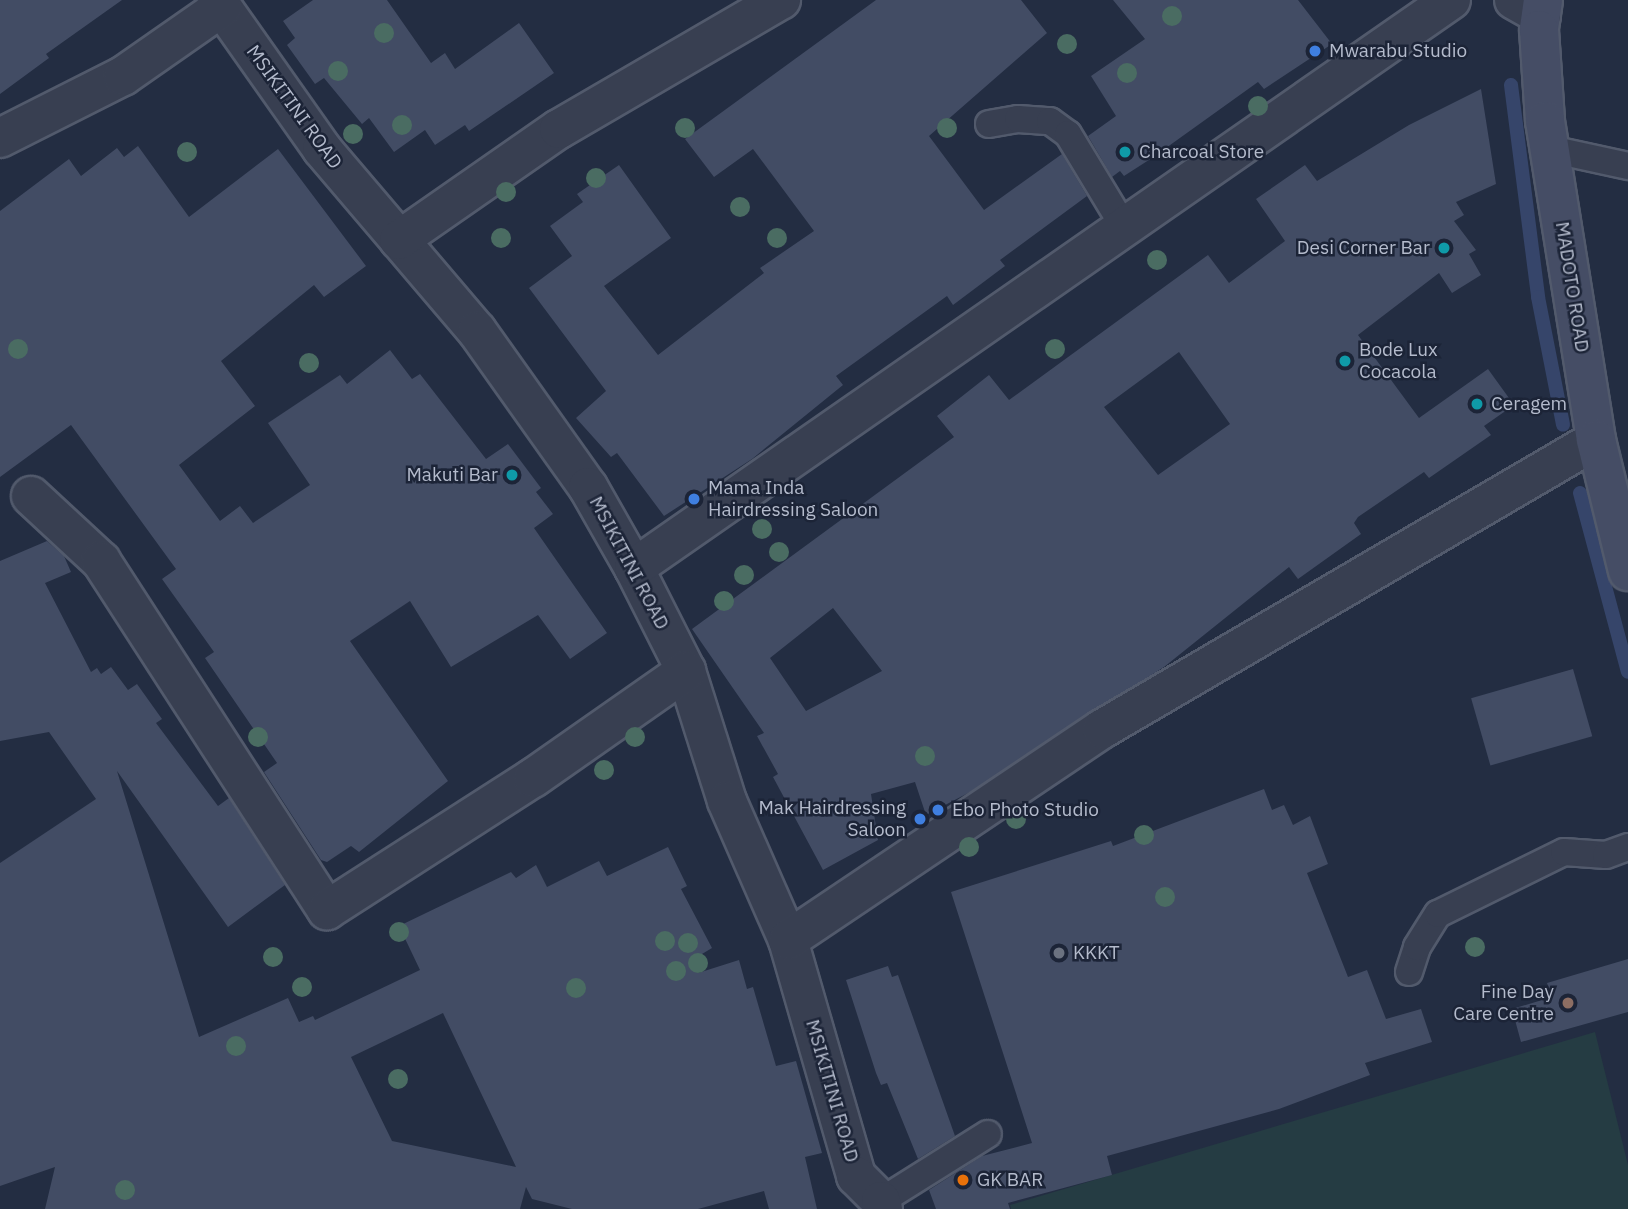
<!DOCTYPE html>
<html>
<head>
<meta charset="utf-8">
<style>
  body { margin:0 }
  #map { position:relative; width:1628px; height:1209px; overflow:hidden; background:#232d42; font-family:"IBM Plex Sans",sans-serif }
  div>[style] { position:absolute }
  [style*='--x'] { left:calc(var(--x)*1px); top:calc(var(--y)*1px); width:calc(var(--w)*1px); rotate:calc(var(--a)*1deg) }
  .green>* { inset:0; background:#253c43 }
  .stream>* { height:14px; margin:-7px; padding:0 7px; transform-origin:7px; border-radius:7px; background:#36456a }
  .building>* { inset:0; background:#424c64; transform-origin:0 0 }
  .roads { filter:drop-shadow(2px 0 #525a6c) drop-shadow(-2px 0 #525a6c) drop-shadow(0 2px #525a6c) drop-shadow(0 -2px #525a6c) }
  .lane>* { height:26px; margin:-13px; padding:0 13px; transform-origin:13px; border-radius:13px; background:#383f51 }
  .street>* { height:38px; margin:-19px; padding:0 19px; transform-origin:19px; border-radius:19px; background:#383f51 }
  .secondary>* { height:38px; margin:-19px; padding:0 19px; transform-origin:19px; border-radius:19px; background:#454d65 }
  .trees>* { width:20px; height:20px; margin:-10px; border-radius:50%; background:#4a6c62 }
  .dots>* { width:19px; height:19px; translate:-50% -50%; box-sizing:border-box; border:4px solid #1c2437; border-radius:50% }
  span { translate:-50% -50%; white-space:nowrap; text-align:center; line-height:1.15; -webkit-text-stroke:5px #1c2437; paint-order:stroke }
  .poi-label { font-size:19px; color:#b4bbcc }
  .left { translate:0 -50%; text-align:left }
  .right { translate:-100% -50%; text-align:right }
  .street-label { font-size:19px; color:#b4bbcc }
</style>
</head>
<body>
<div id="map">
  <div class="green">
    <div style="clip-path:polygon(1595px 1032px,1628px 1165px,1628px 1209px,1011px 1209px,1010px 1205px)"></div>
  </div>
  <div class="stream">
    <div style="--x:1511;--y:85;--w:214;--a:82.7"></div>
    <div style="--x:1538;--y:297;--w:130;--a:78.9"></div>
    <div style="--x:1580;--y:493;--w:185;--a:75"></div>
  </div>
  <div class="building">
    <div style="clip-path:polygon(0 0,122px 0,46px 54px,49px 58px,0 94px)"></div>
    <div style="clip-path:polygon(313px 0,387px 0,431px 63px,445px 53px,455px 69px,519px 23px,554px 73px,469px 131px,465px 125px,435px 145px,425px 130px,394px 152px,369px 118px,362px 124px,324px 78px,315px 84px,287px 45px,295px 38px,283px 21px)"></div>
    <div style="clip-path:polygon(876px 0,1021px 0,1047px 33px,929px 136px,984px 210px,1062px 154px,1087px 196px,1000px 260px,1005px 266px,953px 305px,947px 296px,836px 376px,843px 385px,752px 459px,664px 516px,617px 453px,611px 457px,576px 418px,606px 391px,529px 288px,572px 256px,550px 226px,583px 202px,577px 194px,619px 165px,671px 238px,604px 286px,658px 355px,764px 273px,760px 268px,814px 231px,753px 149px,714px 177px,685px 139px)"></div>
    <div style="clip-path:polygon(1113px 0,1298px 0,1332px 44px,1264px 89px,1258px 82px,1152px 158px,1124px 176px,1120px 171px,1112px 177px,1088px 136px,1116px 116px,1091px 76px,1145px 39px)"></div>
    <div style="clip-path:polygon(evenodd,1481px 89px,1496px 184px,1456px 202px,1464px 215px,1454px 221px,1476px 250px,1469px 254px,1481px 275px,1452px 293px,1439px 273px,1358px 335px,1419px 418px,1488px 369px,1514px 405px,1484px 426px,1491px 435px,1429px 478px,1424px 472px,1358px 517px,1354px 523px,1361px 534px,1298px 579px,1289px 567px,1164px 667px,970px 792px,926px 815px,915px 782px,871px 794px,878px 840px,823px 870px,773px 777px,778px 774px,757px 736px,764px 733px,692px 629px,954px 437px,937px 416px,989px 375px,1009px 400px,1208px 255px,1229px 283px,1285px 241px,1256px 199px,1305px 165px,1317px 181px,1409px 125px,1481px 89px,1179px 352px,1230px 424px,1158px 475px,1104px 407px,1179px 352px,1481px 89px,833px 608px,882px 671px,806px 711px,770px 658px,833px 608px)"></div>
    <div style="clip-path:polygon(138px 146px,189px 217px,278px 149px,366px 266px,324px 297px,314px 285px,221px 361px,255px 406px,179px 465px,220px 521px,240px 506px,253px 523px,310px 485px,268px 423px,340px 375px,347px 384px,390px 350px,412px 379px,420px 374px,486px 459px,508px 444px,541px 488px,536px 492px,553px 514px,534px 528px,607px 633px,570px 659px,538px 615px,451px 667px,410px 601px,350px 641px,448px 781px,359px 852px,351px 846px,327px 862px,321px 860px,264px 772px,277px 763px,205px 658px,214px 652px,162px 579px,176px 569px,71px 425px,0 477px,0 211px,69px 159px,81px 176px,117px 148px,124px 157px)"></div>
    <div style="clip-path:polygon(evenodd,47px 541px,64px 556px,71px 572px,45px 583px,91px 672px,97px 668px,101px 674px,111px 667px,128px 690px,137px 684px,162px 719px,156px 723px,218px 806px,229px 798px,285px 885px,228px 927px,117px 771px,199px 1037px,288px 998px,299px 1022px,313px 1016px,315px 1020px,420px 970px,399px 926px,511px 872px,516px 878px,536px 865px,547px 887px,599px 861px,607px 876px,668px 847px,687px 886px,681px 889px,712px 948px,692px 960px,698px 973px,739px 960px,747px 989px,753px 987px,776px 1066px,796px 1061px,822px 1153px,805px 1157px,817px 1209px,769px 1209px,764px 1191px,698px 1209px,572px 1209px,532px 1199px,526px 1187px,520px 1209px,45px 1209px,55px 1167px,0 1186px,0 863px,96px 799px,49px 732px,0 741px,0 561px,47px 541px,443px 1013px,516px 1167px,392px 1141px,351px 1057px,443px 1013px)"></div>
    <div style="left:1573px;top:669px;width:70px;height:106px;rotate:74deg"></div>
    <div style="clip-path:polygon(1264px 789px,1272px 810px,1284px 805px,1293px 825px,1310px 816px,1328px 864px,1307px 873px,1348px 977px,1367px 970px,1386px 1019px,1421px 1009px,1432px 1042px,1365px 1063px,1370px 1075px,1279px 1109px,1107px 1156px,1112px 1175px,1008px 1203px,1010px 1209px,936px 1209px,929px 1190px,982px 1156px,1032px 1143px,951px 892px,1111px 841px,1113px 846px)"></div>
    <div style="clip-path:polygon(1628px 959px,1628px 1012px,1521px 1042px,1512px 1009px,1552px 997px,1547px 983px)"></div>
    <div style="clip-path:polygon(888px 966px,892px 977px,898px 975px,955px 1136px,918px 1159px,887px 1083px,881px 1085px,876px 1073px,846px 980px)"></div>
  </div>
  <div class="roads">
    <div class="lane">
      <div style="--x:989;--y:124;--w:29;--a:-10"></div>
      <div style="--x:1018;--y:119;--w:32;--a:4"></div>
      <div style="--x:1050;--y:121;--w:22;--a:36"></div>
      <div style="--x:1068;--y:134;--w:109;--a:58.9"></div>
      <div style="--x:1550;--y:149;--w:80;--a:12.3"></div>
      <div style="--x:1409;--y:972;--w:26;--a:-72"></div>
      <div style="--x:1417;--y:947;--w:39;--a:-58"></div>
      <div style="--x:1438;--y:914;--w:140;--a:-26.2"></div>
      <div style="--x:1564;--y:852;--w:42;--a:4.1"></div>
      <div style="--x:1606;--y:855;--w:23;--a:-20"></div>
      <div style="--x:881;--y:1201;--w:126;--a:-32.1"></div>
    </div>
    <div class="street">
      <div style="--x:217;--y:0;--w:182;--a:54.8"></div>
      <div style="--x:322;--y:149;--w:239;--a:49.6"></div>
      <div style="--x:477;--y:331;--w:191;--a:54.6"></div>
      <div style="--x:588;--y:487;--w:93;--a:60.4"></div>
      <div style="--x:634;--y:568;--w:115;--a:63.2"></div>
      <div style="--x:686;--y:671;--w:136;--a:72.5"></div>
      <div style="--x:727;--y:801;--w:152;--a:66.3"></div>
      <div style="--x:788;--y:940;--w:246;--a:73.9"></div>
      <div style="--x:856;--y:1176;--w:35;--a:45"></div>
      <div style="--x:881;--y:1201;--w:8;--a:76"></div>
      <div style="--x:1514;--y:0;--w:31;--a:29"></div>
      <div style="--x:0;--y:138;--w:138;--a:-26.8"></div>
      <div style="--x:123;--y:76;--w:121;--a:-34.9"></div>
      <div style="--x:399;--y:240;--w:195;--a:-34.8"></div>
      <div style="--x:559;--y:129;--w:257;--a:-30.2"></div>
      <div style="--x:31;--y:496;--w:96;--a:42.9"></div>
      <div style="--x:101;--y:561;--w:416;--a:57.1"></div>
      <div style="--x:327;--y:910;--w:245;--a:-32.7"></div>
      <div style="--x:533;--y:778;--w:187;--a:-35"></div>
      <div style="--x:634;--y:568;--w:995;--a:-34.81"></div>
      <div style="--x:788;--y:940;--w:378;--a:-33.9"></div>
      <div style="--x:1102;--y:729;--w:572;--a:-30.33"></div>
    </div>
    <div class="secondary">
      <div style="--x:1543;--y:0;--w:30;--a:98"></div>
      <div style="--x:1539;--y:30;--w:91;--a:86.2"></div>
      <div style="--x:1545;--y:121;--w:323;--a:80.9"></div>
      <div style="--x:1596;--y:440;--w:135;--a:76.3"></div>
    </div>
  </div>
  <div class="trees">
    <div style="left:1172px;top:16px"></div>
    <div style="left:384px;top:33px"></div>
    <div style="left:1067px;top:44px"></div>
    <div style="left:338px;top:71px"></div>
    <div style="left:1127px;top:73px"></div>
    <div style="left:1258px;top:106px"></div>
    <div style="left:402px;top:125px"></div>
    <div style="left:685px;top:128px"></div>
    <div style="left:947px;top:128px"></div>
    <div style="left:353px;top:134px"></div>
    <div style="left:187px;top:152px"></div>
    <div style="left:596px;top:178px"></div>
    <div style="left:506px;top:192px"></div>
    <div style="left:740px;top:207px"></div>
    <div style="left:501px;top:238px"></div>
    <div style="left:777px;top:238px"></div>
    <div style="left:1157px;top:260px"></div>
    <div style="left:18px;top:349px"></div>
    <div style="left:1055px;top:349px"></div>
    <div style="left:309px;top:363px"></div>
    <div style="left:762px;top:529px"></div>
    <div style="left:779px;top:552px"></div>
    <div style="left:744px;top:575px"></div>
    <div style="left:724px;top:601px"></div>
    <div style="left:258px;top:737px"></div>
    <div style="left:635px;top:737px"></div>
    <div style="left:925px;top:756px"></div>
    <div style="left:604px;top:770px"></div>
    <div style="left:1016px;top:819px"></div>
    <div style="left:1144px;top:835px"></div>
    <div style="left:969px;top:847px"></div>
    <div style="left:1165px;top:897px"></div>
    <div style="left:399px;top:932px"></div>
    <div style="left:665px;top:941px"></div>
    <div style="left:688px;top:943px"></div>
    <div style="left:1475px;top:947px"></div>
    <div style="left:273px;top:957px"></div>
    <div style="left:698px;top:963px"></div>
    <div style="left:676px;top:971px"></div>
    <div style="left:302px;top:987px"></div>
    <div style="left:576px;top:988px"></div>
    <div style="left:236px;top:1046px"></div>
    <div style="left:398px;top:1079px"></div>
    <div style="left:125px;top:1190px"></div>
  </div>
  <div class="dots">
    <div style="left:1315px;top:51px;background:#3f7fe0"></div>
    <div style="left:1125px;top:152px;background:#0f9aa8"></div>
    <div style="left:1444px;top:248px;background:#0f9aa8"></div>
    <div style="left:1345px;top:361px;background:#0f9aa8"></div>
    <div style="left:1477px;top:404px;background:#0f9aa8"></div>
    <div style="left:512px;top:475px;background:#0f9aa8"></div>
    <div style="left:694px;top:499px;background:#3f7fe0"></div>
    <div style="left:938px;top:810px;background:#3f7fe0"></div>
    <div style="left:920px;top:819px;background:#3f7fe0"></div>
    <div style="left:1059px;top:953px;background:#6b7280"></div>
    <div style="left:1568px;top:1003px;background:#8d6e63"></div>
    <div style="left:963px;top:1180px;background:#e8710a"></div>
  </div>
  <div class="poi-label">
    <span class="left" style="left:1329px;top:51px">Mwarabu Studio</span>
    <span class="left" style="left:1139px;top:152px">Charcoal Store</span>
    <span class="right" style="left:1430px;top:248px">Desi Corner Bar</span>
    <span class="left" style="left:1359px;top:361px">Bode Lux<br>Cocacola</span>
    <span class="left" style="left:1491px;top:404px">Ceragem</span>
    <span class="right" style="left:498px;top:475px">Makuti Bar</span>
    <span class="left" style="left:708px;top:499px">Mama Inda<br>Hairdressing Saloon</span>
    <span class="right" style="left:906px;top:819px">Mak Hairdressing<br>Saloon</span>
    <span class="left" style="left:952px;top:810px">Ebo Photo Studio</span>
    <span class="left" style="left:1073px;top:953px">KKKT</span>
    <span class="right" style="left:1554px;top:1003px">Fine Day<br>Care Centre</span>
    <span class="left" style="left:977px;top:1180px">GK BAR</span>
  </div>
  <div class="street-label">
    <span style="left:294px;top:107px;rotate:54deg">MSIKITINI ROAD</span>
    <span style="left:1572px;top:287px;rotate:81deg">MADOTO ROAD</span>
    <span style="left:629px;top:563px;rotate:62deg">MSIKITINI ROAD</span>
    <span style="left:832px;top:1091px;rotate:74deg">MSIKITINI ROAD</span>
  </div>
</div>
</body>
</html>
